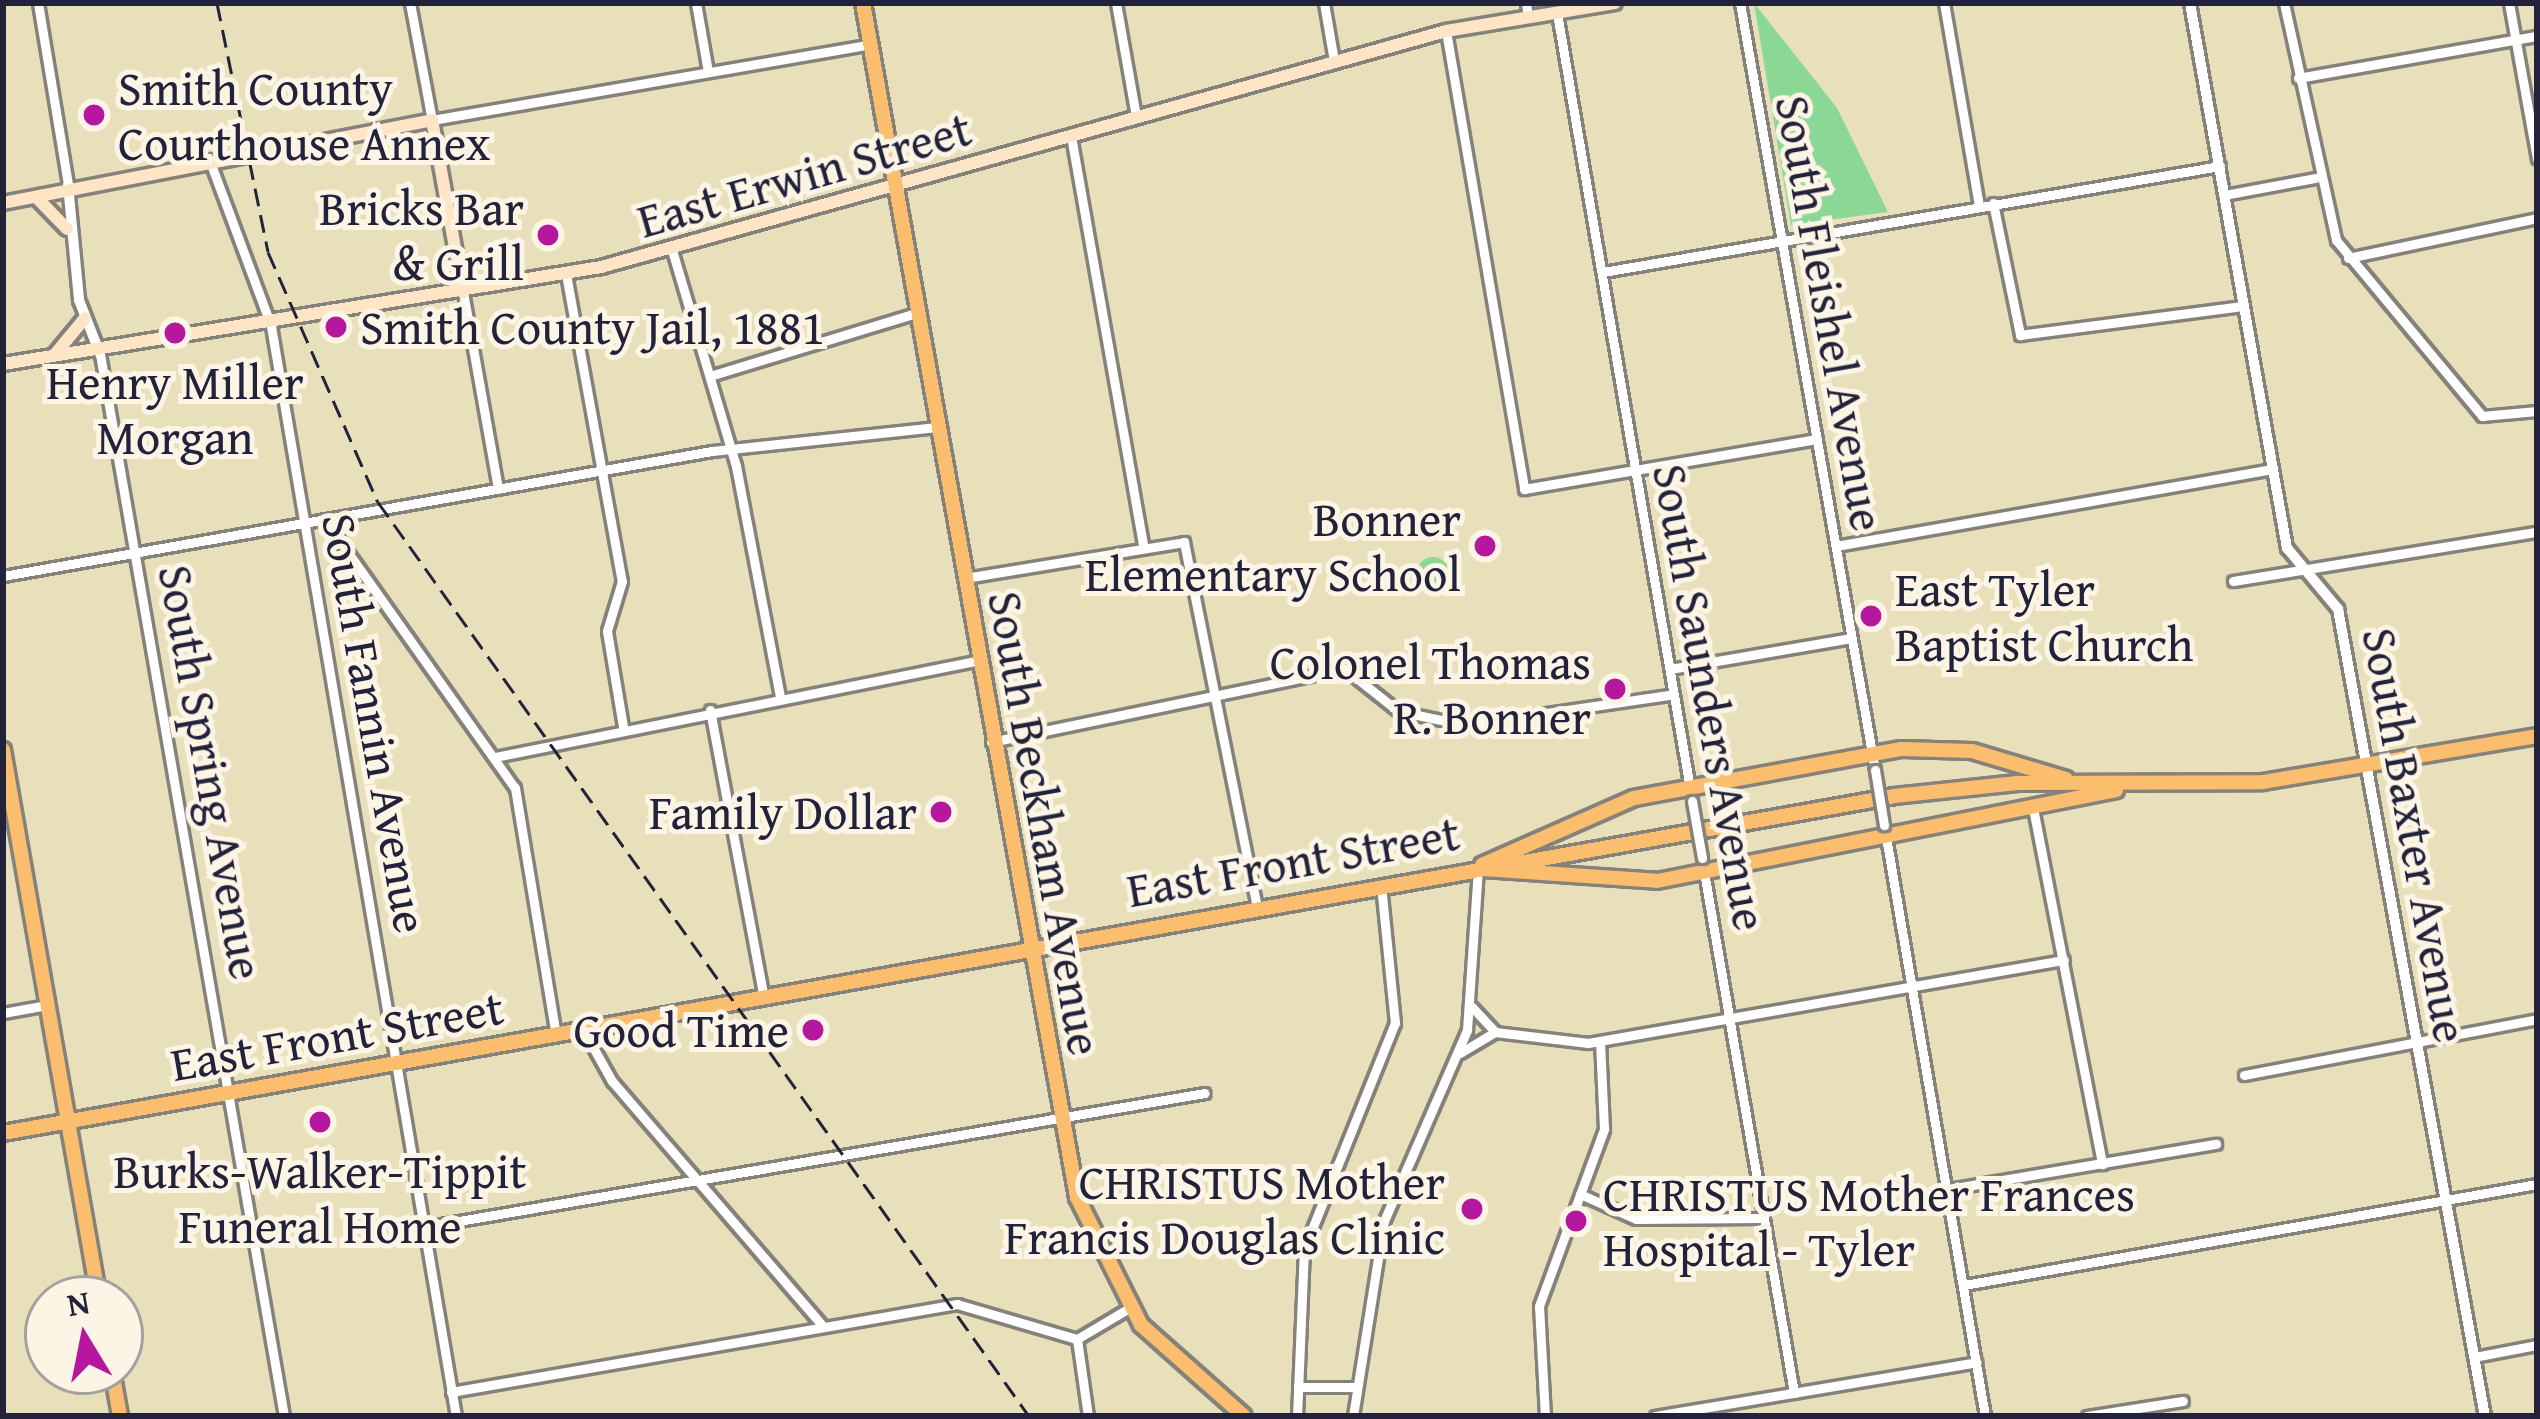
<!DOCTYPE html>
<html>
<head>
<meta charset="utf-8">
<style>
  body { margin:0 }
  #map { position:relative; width:2540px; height:1419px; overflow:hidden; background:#e8e0bb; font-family:"Gentium Book Plus",serif }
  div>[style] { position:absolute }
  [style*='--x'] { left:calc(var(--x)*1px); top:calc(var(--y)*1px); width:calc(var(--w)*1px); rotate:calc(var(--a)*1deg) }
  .green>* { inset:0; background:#8bd795 }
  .round { border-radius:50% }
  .roads { filter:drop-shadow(3px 0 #85817b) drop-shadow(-3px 0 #85817b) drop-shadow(0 3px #85817b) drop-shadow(0 -3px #85817b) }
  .minor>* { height:9px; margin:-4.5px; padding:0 4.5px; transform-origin:4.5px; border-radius:4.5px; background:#fff }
  .tertiary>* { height:10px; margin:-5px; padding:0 5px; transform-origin:5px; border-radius:5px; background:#fff }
  .secondary>* { height:12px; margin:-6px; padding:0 6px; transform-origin:6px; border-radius:6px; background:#fde5c5 }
  .primary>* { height:14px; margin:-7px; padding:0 7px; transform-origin:7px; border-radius:7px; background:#fbbe6e }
  .rail>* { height:3px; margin-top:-1.5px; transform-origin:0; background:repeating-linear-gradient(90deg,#22223b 0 18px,transparent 0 27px) }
  .bridges { filter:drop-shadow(3px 0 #85817b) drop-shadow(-3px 0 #85817b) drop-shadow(0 3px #85817b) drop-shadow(0 -3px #85817b) }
  .minor-bridge>* { height:9px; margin:-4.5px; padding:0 4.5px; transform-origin:4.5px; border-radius:4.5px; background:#fff }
  .dots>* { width:33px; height:33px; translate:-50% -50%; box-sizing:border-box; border:6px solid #fcf5e5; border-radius:50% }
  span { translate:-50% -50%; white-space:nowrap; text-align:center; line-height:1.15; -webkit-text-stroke:10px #fcf5e5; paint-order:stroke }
  .poi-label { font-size:48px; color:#22223b }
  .left { translate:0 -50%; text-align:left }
  .right { translate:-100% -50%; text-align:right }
  .street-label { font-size:48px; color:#22223b }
  .frame { position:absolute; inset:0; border:6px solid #22223b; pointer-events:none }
  .north { position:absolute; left:24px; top:1275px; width:120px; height:120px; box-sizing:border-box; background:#fcf5e5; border:3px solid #a5a1a1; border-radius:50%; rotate:350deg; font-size:33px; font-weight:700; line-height:48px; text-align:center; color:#22223b }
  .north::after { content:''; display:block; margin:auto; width:42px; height:54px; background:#b5179e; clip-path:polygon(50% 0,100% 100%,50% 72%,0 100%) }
</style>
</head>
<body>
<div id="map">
  <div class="green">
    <div style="clip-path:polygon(1754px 3px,1837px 108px,1888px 212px,1791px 225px)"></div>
    <div class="round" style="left:1417px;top:557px;width:32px;height:32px"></div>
  </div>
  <div class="roads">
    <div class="minor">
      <div style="--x:38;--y:3;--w:184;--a:80.6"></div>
      <div style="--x:410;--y:3;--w:119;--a:79.4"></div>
      <div style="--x:432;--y:120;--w:446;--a:-9.8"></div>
      <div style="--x:696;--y:3;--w:70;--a:80.1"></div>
      <div style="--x:1116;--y:3;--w:116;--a:80"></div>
      <div style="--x:1324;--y:3;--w:59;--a:80.2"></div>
      <div style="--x:1526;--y:3;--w:14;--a:82"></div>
      <div style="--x:1740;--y:3;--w:779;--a:80.02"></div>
      <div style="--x:1944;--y:3;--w:205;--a:80.2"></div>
      <div style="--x:2284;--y:3;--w:243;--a:77.6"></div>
      <div style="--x:2336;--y:240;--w:229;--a:50.3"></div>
      <div style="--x:2482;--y:416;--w:55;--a:-5.2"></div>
      <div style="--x:2509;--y:3;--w:158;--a:79.8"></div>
      <div style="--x:1557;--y:13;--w:787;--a:80.27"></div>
      <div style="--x:1446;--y:31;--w:465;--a:80.3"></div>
      <div style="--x:1524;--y:489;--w:297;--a:-9.7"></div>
      <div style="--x:2298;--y:78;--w:243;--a:-10"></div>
      <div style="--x:1071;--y:136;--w:418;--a:80"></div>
      <div style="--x:209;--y:159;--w:178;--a:69.6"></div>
      <div style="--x:271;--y:326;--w:1106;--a:80.37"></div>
      <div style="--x:2224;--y:195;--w:93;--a:-10.6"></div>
      <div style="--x:1993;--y:203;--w:135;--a:78.4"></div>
      <div style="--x:2020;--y:335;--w:224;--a:-7.4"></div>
      <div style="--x:672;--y:250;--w:225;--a:73.5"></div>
      <div style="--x:736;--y:466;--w:234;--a:79.2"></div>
      <div style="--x:2348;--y:258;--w:193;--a:-11.9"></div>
      <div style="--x:1603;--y:272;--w:626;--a:-9.75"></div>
      <div style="--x:566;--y:274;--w:312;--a:79.7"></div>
      <div style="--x:622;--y:581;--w:52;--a:106.7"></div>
      <div style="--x:607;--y:631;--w:97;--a:80.5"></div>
      <div style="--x:463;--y:292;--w:200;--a:79.9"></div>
      <div style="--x:100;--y:354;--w:1078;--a:80.17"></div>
      <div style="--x:710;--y:376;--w:215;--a:-17"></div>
      <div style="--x:325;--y:520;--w:329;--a:54.7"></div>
      <div style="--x:515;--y:788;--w:251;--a:80.6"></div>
      <div style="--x:1836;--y:546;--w:443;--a:-10"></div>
      <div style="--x:3;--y:576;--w:720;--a:-10"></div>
      <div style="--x:712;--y:451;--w:224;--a:-6.1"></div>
      <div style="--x:965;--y:578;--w:222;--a:-9.3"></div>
      <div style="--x:1184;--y:542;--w:371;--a:78.7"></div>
      <div style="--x:2233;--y:581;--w:308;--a:-9.2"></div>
      <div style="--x:1670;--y:669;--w:184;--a:-9.7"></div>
      <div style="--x:710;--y:710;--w:293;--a:79.4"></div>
      <div style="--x:991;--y:742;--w:361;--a:-11.7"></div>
      <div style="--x:1345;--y:669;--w:68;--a:38.4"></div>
      <div style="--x:1398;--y:711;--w:68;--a:11.8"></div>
      <div style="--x:1465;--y:725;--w:211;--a:-8.4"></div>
      <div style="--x:495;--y:757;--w:491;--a:-11.3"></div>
      <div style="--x:2033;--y:808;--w:363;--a:79"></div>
      <div style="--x:1885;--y:831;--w:593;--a:80.3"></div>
      <div style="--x:1703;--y:866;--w:535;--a:80.2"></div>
      <div style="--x:1472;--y:1007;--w:34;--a:47"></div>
      <div style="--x:3;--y:1013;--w:45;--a:-10.3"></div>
      <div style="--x:584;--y:1031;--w:57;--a:60.8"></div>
      <div style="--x:612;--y:1081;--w:323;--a:49.3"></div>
      <div style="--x:1460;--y:1053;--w:41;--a:-31"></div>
      <div style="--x:1495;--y:1032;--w:94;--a:6.7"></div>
      <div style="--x:1588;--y:1043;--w:483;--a:-9.9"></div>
      <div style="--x:2244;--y:1075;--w:298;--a:-10.8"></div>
      <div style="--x:1949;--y:1189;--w:271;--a:-9.6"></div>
      <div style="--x:1580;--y:1194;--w:61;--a:24.1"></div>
      <div style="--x:1636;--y:1219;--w:127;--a:-0.5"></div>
      <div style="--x:424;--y:1227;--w:792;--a:-9.74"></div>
      <div style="--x:1964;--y:1285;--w:582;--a:-10"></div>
      <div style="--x:1077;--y:1339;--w:78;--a:81.9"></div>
      <div style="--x:2474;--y:1357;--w:64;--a:-10.8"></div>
      <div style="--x:1298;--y:1387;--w:57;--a:0"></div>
      <div style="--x:451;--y:1392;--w:514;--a:-9.87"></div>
      <div style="--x:957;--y:1304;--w:125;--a:16.3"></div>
      <div style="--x:1077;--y:1339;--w:61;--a:-30.8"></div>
      <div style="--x:1297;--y:1416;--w:167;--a:-87.6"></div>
      <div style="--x:1304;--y:1249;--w:244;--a:-68.1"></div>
      <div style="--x:1395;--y:1023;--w:139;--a:-95.8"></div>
      <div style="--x:1353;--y:1416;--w:197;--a:-81"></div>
      <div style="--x:1384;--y:1221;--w:208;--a:-66.5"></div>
      <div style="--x:1467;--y:1030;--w:162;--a:-86.1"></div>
      <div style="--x:1545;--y:1416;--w:110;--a:-93.1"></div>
      <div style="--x:1539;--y:1306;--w:189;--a:-69.8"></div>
      <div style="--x:1604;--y:1129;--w:88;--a:-92.6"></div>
      <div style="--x:1655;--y:1416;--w:326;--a:-9.5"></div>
      <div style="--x:2087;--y:1416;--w:97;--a:-8.9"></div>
    </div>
    <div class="tertiary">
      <div style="--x:2190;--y:3;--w:554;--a:79.91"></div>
      <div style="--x:2287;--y:548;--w:80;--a:50.1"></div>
      <div style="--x:2338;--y:609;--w:820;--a:79.68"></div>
      <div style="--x:68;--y:185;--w:116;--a:84.5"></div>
      <div style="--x:79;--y:300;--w:58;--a:68.7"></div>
    </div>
    <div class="secondary">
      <div style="--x:37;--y:198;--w:43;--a:45.9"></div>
      <div style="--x:3;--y:203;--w:437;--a:-10.9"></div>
      <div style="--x:432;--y:120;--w:175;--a:79.8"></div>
      <div style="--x:56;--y:353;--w:45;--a:-50.4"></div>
      <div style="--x:3;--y:364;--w:606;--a:-9.21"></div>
      <div style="--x:601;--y:267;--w:877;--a:-15.6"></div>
      <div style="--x:1446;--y:31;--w:171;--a:-9.4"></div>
    </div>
    <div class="primary">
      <div style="--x:863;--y:3;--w:1213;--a:79.84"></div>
      <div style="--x:1077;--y:1197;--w:143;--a:63.4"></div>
      <div style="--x:1141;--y:1325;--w:137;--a:41.5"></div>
      <div style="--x:3;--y:750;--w:557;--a:80.08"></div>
      <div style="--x:1482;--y:865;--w:166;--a:-23.8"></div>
      <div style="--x:1634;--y:798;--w:272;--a:-10.4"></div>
      <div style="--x:1902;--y:749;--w:70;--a:1.6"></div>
      <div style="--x:1972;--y:751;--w:98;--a:16.6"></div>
      <div style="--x:1483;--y:869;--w:174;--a:3.9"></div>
      <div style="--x:1657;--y:881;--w:468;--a:-11.2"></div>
      <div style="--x:3;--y:1133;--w:1921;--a:-10.1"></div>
      <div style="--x:1894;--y:796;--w:124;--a:-6"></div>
      <div style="--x:2017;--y:783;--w:246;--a:-0.2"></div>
      <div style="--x:2263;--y:782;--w:278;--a:-9.5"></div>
      <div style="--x:112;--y:1371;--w:46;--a:79.9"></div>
    </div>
  </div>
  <div class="rail">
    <div style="--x:217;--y:3;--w:254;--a:78.4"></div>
    <div style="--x:268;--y:252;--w:273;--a:66.3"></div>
    <div style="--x:378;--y:502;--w:1122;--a:54.54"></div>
  </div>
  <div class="bridges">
    <div class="minor-bridge">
      <div style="--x:1875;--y:770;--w:56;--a:80.7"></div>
      <div style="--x:1692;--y:801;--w:58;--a:80"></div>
    </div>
  </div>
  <div class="dots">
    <div style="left:94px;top:115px;background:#b5179e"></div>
    <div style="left:548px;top:235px;background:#b5179e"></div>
    <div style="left:336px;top:327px;background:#b5179e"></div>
    <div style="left:175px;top:333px;background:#b5179e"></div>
    <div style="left:1485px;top:546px;background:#b5179e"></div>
    <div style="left:1871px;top:616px;background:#b5179e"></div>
    <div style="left:1615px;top:689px;background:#b5179e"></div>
    <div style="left:941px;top:812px;background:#b5179e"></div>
    <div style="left:813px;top:1030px;background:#b5179e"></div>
    <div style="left:320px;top:1122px;background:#b5179e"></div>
    <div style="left:1472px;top:1209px;background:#b5179e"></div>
    <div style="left:1576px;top:1221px;background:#b5179e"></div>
  </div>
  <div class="poi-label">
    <span class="left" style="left:118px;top:115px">Smith County<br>Courthouse Annex</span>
    <span class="right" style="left:524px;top:235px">Bricks Bar<br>&amp; Grill</span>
    <span class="left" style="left:360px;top:327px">Smith County Jail, 1881</span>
    <span style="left:175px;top:409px">Henry Miller<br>Morgan</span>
    <span class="right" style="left:1461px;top:546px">Bonner<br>Elementary School</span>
    <span class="left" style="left:1895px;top:616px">East Tyler<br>Baptist Church</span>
    <span class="right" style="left:1591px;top:689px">Colonel Thomas<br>R. Bonner</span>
    <span class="right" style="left:917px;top:812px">Family Dollar</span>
    <span class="right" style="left:789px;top:1030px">Good Time</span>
    <span style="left:320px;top:1198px">Burks-Walker-Tippit<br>Funeral Home</span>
    <span class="right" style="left:1445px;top:1209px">CHRISTUS Mother<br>Francis Douglas Clinic</span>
    <span class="left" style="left:1603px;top:1221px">CHRISTUS Mother Frances<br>Hospital - Tyler</span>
  </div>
  <div class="street-label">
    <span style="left:804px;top:174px;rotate:-16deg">East Erwin Street</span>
    <span style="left:1831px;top:313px;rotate:80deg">South Fleishel Avenue</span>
    <span style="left:1711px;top:697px;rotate:80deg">South Saunders Avenue</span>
    <span style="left:376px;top:723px;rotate:80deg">South Fannin Avenue</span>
    <span style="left:212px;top:772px;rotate:80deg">South Spring Avenue</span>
    <span style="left:1046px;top:823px;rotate:80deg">South Beckham Avenue</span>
    <span style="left:2416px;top:835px;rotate:80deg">South Baxter Avenue</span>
    <span style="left:1293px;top:861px;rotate:-10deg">East Front Street</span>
    <span style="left:337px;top:1035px;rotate:-10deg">East Front Street</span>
  </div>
  <div class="frame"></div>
  <div class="north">N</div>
</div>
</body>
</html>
